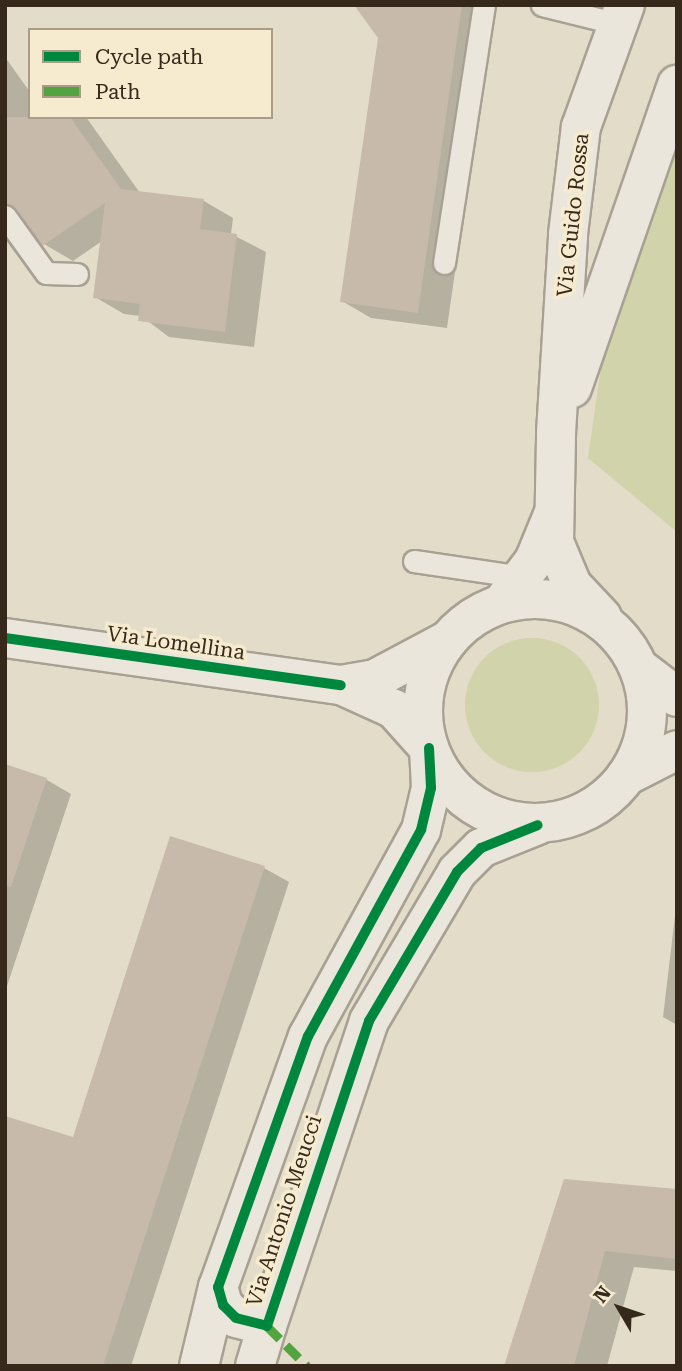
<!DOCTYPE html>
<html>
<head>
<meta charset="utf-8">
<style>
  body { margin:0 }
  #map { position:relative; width:682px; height:1371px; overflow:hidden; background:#e3dcc9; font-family:"Roboto Serif",serif }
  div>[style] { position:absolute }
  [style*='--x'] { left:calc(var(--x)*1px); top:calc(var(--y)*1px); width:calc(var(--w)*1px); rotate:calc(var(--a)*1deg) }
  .green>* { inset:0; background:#d1d3ab }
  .round { border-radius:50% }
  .shadow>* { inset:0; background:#0003 }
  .building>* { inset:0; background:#c7baaa }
  .roads { filter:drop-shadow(2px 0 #a8a193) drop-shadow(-2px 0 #a8a193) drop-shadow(0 2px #a8a193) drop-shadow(0 -2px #a8a193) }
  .service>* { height:21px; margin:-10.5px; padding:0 10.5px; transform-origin:10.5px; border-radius:10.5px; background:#ebe6db }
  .minor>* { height:38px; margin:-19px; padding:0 19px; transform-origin:19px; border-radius:19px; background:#ebe6db }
  .secondary>* { height:38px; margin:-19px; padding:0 19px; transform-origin:19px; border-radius:19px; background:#ebe6db }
  .secondary>.ring { margin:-19px; padding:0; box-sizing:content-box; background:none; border:38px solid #ebe6db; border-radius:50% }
  .quiet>* { height:9px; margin-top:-4.5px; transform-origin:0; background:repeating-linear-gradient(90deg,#53a341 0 18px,transparent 0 27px) }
  .cycleway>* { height:10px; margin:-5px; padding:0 5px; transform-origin:5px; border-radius:5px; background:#00873e }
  span { translate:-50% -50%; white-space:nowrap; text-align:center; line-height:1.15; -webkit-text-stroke:7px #f6ebce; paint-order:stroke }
  .street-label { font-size:21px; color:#36291c }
  .frame { position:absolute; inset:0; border:7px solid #36291c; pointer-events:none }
  .legend { position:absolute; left:28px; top:28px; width:245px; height:91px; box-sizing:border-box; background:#f6ebce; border:2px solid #a99d87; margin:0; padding:9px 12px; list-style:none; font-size:21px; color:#36291c }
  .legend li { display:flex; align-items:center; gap:14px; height:35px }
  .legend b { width:35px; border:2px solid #a99d87 }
  .north { position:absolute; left:584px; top:1273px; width:70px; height:70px; -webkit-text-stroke:5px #f6ebce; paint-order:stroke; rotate:309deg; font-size:19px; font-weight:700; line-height:28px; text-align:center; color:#36291c }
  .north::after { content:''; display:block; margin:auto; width:24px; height:32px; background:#36291c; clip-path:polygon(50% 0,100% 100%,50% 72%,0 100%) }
</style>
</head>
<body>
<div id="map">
  <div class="green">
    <div style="clip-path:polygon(677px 141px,677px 532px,588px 458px,601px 367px)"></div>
    <div class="round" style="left:465px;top:638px;width:134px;height:134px"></div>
  </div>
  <div class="shadow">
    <div style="clip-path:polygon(357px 5px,470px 5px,489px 32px,447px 328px,371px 318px,342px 301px,380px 37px)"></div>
    <div style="clip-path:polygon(5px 57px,30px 92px,30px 117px,86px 117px,140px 193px,204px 201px,233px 218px,231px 234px,266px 252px,254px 347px,169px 337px,141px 316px,124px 314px,95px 297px,102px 241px,73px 261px,44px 244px,18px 209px,5px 200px)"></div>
    <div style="clip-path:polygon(5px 766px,47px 780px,71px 794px,5px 992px)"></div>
    <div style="clip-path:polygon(264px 868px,289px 882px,131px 1366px,5px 1366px)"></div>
    <div style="clip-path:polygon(675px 916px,677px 916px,677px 1025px,663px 1017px)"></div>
    <div style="clip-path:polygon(565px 1181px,677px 1191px,677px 1271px,634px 1267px,607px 1366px,506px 1366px)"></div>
  </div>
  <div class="building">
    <div style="clip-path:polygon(354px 5px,462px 5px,418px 313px,340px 302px,378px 38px)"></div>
    <div style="clip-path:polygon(5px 117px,70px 117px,121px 189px,204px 199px,200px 229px,237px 234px,225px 332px,138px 321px,140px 304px,93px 298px,105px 203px,42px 246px,16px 208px,5px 203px)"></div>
    <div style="clip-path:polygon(5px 764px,47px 778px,11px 887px,5px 886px)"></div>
    <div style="clip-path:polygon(170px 836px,265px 866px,103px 1366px,5px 1366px,5px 1116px,73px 1137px)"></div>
    <div style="clip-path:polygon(564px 1179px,677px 1189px,677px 1259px,605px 1251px,574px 1366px,504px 1366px)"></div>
  </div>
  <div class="roads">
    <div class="service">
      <div style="--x:542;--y:5;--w:78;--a:14"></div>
      <div style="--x:5;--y:216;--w:70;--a:54.3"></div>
      <div style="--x:46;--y:273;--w:31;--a:2"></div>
      <div style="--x:444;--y:263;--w:261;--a:-81.2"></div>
      <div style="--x:414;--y:561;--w:109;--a:8.4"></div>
    </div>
    <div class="minor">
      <div style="--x:572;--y:388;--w:321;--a:-70.9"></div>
      <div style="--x:502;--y:603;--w:53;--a:-52.7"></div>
      <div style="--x:534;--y:561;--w:50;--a:-67.6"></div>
      <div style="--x:602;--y:617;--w:44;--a:-133.2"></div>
      <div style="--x:572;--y:585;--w:47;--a:-112.7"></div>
      <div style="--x:554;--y:542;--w:109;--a:-88.9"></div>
      <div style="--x:556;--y:433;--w:199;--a:-86.5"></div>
      <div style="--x:568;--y:234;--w:108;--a:-83.1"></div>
      <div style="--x:581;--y:127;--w:130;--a:-70.2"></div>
      <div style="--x:429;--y:748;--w:40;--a:87.1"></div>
      <div style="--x:431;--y:788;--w:43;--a:103.4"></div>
      <div style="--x:421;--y:830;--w:235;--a:118.7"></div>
      <div style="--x:308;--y:1036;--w:267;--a:109.7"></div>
      <div style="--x:218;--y:1287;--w:19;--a:74"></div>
      <div style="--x:223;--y:1305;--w:18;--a:45"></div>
      <div style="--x:236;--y:1318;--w:32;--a:14"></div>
      <div style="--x:267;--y:1326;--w:322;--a:-71.5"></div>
      <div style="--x:369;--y:1021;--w:173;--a:-59.4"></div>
      <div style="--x:457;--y:872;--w:34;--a:-45"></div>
      <div style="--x:481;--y:848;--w:61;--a:-22"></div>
      <div style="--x:199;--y:1366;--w:81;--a:-76.5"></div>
      <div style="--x:255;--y:1366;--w:42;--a:-73.3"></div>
    </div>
    <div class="secondary">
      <div class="ring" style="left:423px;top:599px;width:186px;height:186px"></div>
      <div style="--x:5;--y:638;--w:339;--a:8"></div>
      <div style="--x:341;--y:685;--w:58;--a:24.4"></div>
      <div style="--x:394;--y:709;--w:52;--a:48.1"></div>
      <div style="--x:642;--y:670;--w:44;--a:37.6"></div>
      <div style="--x:341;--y:685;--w:35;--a:-10"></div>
      <div style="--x:375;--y:679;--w:83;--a:-28.1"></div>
      <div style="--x:626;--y:776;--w:57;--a:-27"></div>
    </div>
  </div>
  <div class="quiet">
    <div style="--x:267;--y:1326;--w:57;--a:45"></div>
  </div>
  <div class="cycleway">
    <div style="--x:5;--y:638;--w:339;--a:8"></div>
    <div style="--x:429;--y:748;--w:40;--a:87.1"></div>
    <div style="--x:431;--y:788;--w:43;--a:103.4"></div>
    <div style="--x:421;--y:830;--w:235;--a:118.7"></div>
    <div style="--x:308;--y:1036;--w:267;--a:109.7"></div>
    <div style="--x:218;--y:1287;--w:19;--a:74"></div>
    <div style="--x:223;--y:1305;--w:18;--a:45"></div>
    <div style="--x:236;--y:1318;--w:32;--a:14"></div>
    <div style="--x:267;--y:1326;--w:322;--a:-71.5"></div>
    <div style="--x:369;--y:1021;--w:173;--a:-59.4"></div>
    <div style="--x:457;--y:872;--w:34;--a:-45"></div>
    <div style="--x:481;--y:848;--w:61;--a:-22"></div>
  </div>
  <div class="street-label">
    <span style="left:573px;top:215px;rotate:-84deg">Via Guido Rossa</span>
    <span style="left:176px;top:643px;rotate:8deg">Via Lomellina</span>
    <span style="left:284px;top:1211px;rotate:-72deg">Via Antonio Meucci</span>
  </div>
  <div class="frame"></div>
  <ul class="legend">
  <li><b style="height:9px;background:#00873e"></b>Cycle path</li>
  <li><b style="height:9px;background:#53a341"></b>Path</li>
  </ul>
  <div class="north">N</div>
</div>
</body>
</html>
